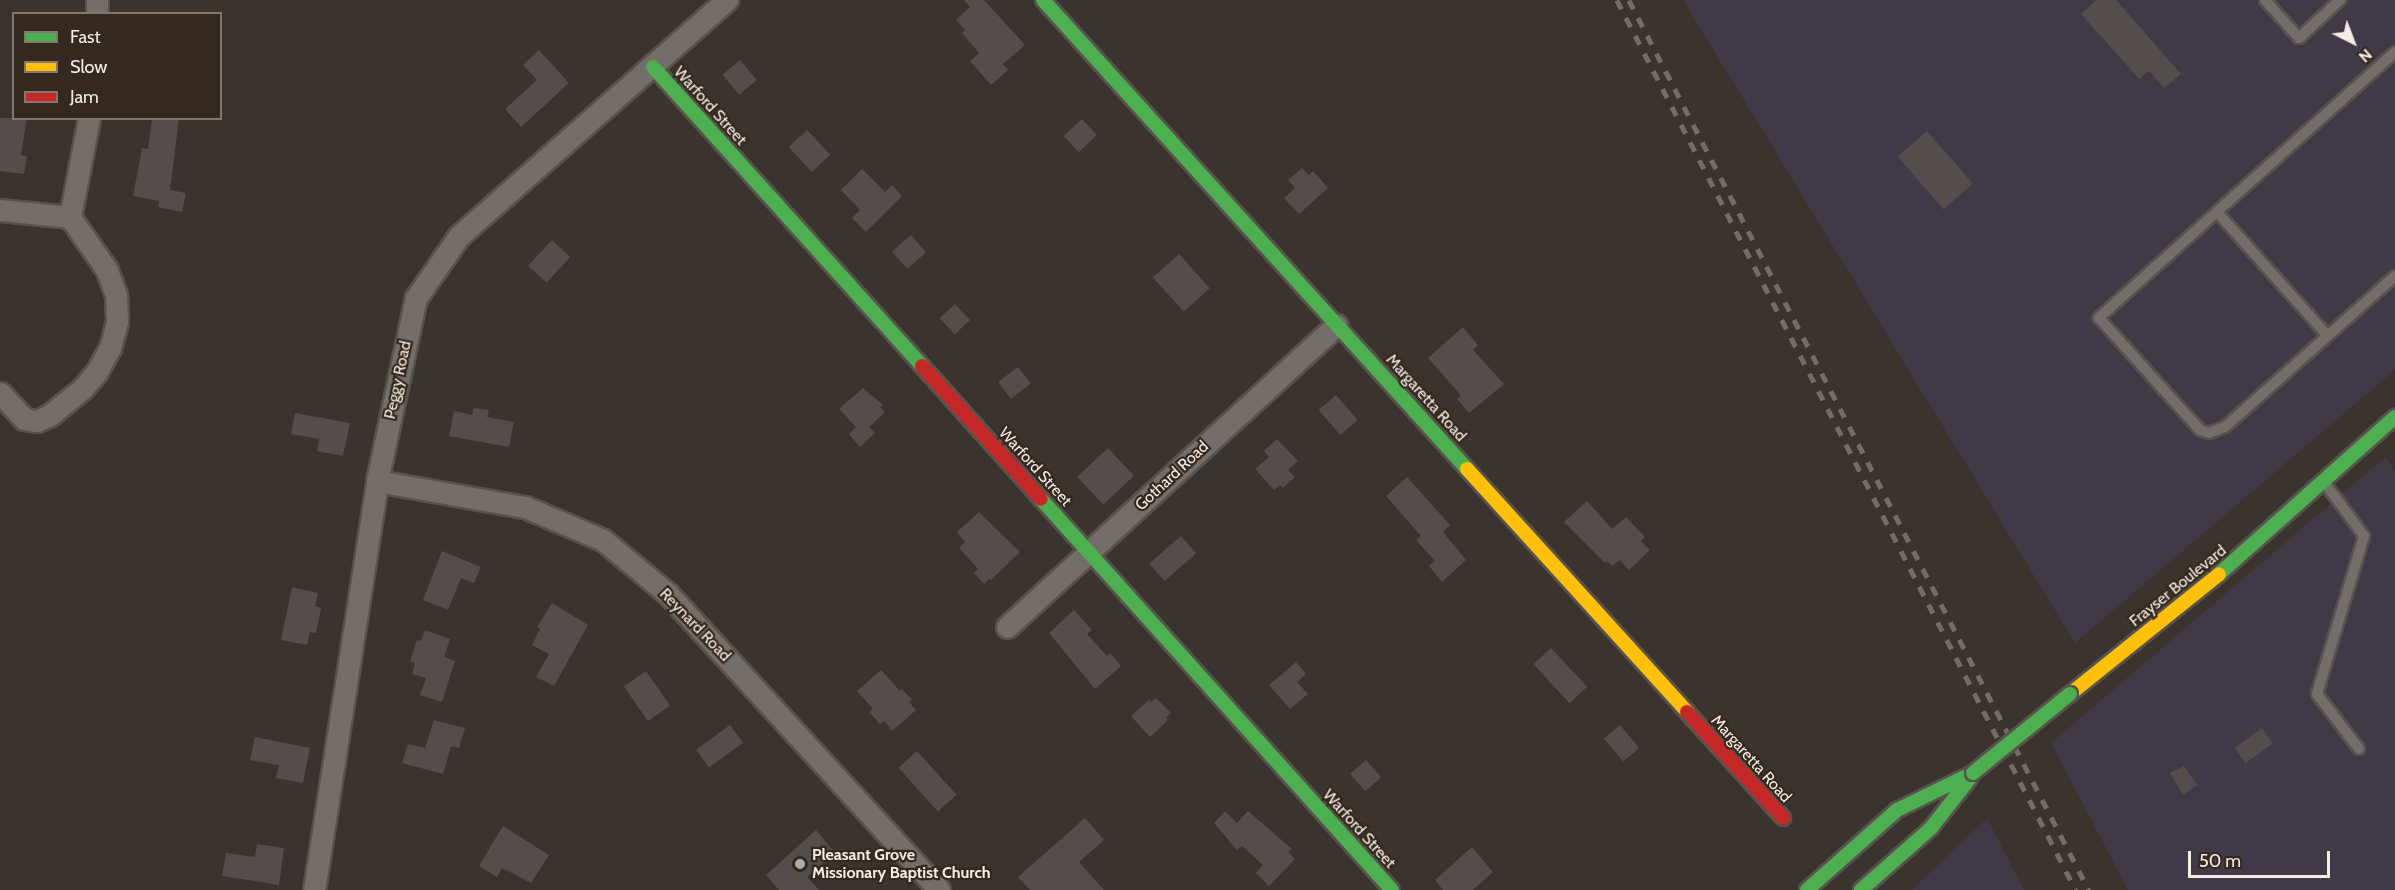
<!DOCTYPE html>
<html>
<head>
<meta charset="utf-8">
<style>
  body { margin:0 }
  #map { position:relative; width:2395px; height:890px; overflow:hidden; background:#3b342e; font-family:Cabin,sans-serif }
  div>[style] { position:absolute }
  [style*='--x'] { left:calc(var(--x)*1px); top:calc(var(--y)*1px); width:calc(var(--w)*1px); rotate:calc(var(--a)*1deg) }
  .industrial>* { inset:0; background:#403946 }
  .building>* { inset:0; background:#534d4b; transform-origin:0 0 }
  .roads { filter:drop-shadow(2px 0 #58524d) drop-shadow(-2px 0 #58524d) drop-shadow(0 2px #58524d) drop-shadow(0 -2px #58524d) }
  .lane>* { height:10px; margin:-5px; padding:0 5px; transform-origin:5px; border-radius:5px; background:#746e6a }
  .street>* { height:21px; margin:-10.5px; padding:0 10.5px; transform-origin:10.5px; border-radius:10.5px; background:#746e6a }
  .fast>* { height:14px; margin:-7px; padding:0 7px; transform-origin:7px; border-radius:7px; background:#4caf50 }
  .slow>* { height:14px; margin:-7px; padding:0 7px; transform-origin:7px; border-radius:7px; background:#ffc107 }
  .jam>* { height:14px; margin:-7px; padding:0 7px; transform-origin:7px; border-radius:7px; background:#c62828 }
  .rail>* { height:4.5px; margin-top:-2.25px; transform-origin:0; background:repeating-linear-gradient(90deg,#726d6a 0 10px,transparent 0 20px) }
  .bridges { filter:drop-shadow(2px 0 #58524d) drop-shadow(-2px 0 #58524d) drop-shadow(0 2px #58524d) drop-shadow(0 -2px #58524d) }
  .fast-bridge>* { height:14px; margin:-7px; padding:0 7px; transform-origin:7px; border-radius:7px; background:#4caf50 }
  .dots>* { width:16px; height:16px; translate:-50% -50%; box-sizing:border-box; border:3px solid #35291f; border-radius:50% }
  span { translate:-50% -50%; white-space:nowrap; text-align:center; line-height:1.15; -webkit-text-stroke:4.5px #35291f; paint-order:stroke }
  .street-label { font-size:16px; color:#f4ece5 }
  .poi-label { font-size:16px; color:#f4ece5; font-weight:700 }
  .left { translate:0 -50%; text-align:left }
  .legend { position:absolute; left:12px; top:12px; width:210px; height:108px; box-sizing:border-box; background:#35291f; border:2px solid #81776e; margin:0; padding:8px 10px; list-style:none; font-size:18px; color:#f4ece5 }
  .legend li { display:flex; align-items:center; gap:12px; height:30px }
  .legend b { width:30px; border:2px solid #81776e }
  .north { position:absolute; left:2323px; top:12px; width:60px; height:60px; -webkit-text-stroke:4px #35291f; paint-order:stroke; rotate:138deg; font-size:16px; font-weight:700; line-height:24px; text-align:center; color:#f4ece5 }
  .north::after { content:''; display:block; margin:auto; width:21px; height:27px; background:#f4ece5; clip-path:polygon(50% 0,100% 100%,50% 72%,0 100%) }
  .scale { position:absolute; left:2188px; top:851px; width:142px; height:27px; box-sizing:border-box; border:3px solid #f4ece5; border-top:0; padding-left:8px; font-size:18px; line-height:21px; white-space:nowrap; color:#f4ece5; -webkit-text-stroke:4px #35291f; paint-order:stroke }
</style>
</head>
<body>
<div id="map">
  <div class="industrial">
    <div style="clip-path:polygon(1683px 0,2395px 0,2395px 370px,2075px 643px)"></div>
    <div style="clip-path:polygon(2385px 457px,2395px 470px,2395px 890px,2128px 890px,2051px 743px)"></div>
    <div style="clip-path:polygon(1987px 818px,2024px 890px,1912px 890px)"></div>
  </div>
  <div class="building">
    <div style="clip-path:polygon(964px 0,984px 0,1025px 45px,1003px 64px,1008px 70px,991px 85px,970px 61px,979px 53px,962px 33px,965px 30px,956px 20px,970px 7px)"></div>
    <div style="clip-path:polygon(2096px 0,2116px 0,2181px 74px,2164px 88px,2149px 71px,2139px 79px,2081px 14px)"></div>
    <div style="clip-path:polygon(539px 50px,569px 83px,521px 127px,505px 109px,537px 80px,523px 65px)"></div>
    <div style="left:740px;top:60px;width:26px;height:23px;rotate:50deg"></div>
    <div style="clip-path:polygon(0 118px,27px 118px,21px 155px,27px 156px,24px 174px,0 171px)"></div>
    <div style="clip-path:polygon(152px 118px,179px 118px,170px 190px,186px 193px,182px 212px,158px 207px,159px 201px,133px 196px,142px 148px,148px 149px)"></div>
    <div style="left:1082px;top:119px;width:22px;height:25px;rotate:47deg"></div>
    <div style="left:807px;top:130px;width:34px;height:25px;rotate:47deg"></div>
    <div style="left:1927px;top:131px;width:70px;height:39px;rotate:49deg"></div>
    <div style="clip-path:polygon(1302px 168px,1309px 175px,1313px 171px,1328px 188px,1299px 214px,1284px 198px,1295px 188px,1288px 180px)"></div>
    <div style="clip-path:polygon(862px 169px,885px 192px,892px 185px,902px 196px,866px 232px,852px 218px,860px 210px,841px 190px)"></div>
    <div style="left:911px;top:235px;width:23px;height:25px;rotate:49deg"></div>
    <div style="left:552px;top:240px;width:25px;height:35px;rotate:43deg"></div>
    <div style="left:1179px;top:254px;width:46px;height:35px;rotate:48deg"></div>
    <div style="left:955px;top:304px;width:22px;height:21px;rotate:47deg"></div>
    <div style="clip-path:polygon(1463px 327px,1478px 345px,1473px 350px,1504px 384px,1469px 413px,1457px 399px,1461px 396px,1459px 393px,1428px 358px)"></div>
    <div style="left:1018px;top:367px;width:21px;height:25px;rotate:53deg"></div>
    <div style="clip-path:polygon(863px 388px,883px 405px,880px 407px,885px 412px,869px 427px,875px 433px,860px 447px,849px 434px,856px 427px,839px 409px)"></div>
    <div style="left:1336px;top:395px;width:33px;height:23px;rotate:49deg"></div>
    <div style="clip-path:polygon(474px 408px,489px 410px,487px 417px,514px 422px,509px 447px,449px 436px,454px 411px,472px 415px)"></div>
    <div style="clip-path:polygon(295px 413px,350px 423px,343px 456px,317px 451px,319px 439px,291px 434px)"></div>
    <div style="clip-path:polygon(1277px 439px,1298px 461px,1288px 470px,1295px 477px,1283px 488px,1280px 485px,1274px 490px,1255px 469px,1269px 457px,1264px 451px)"></div>
    <div style="left:1108px;top:448px;width:38px;height:42px;rotate:47deg"></div>
    <div style="clip-path:polygon(1407px 477px,1450px 525px,1443px 532px,1466px 560px,1442px 582px,1429px 566px,1435px 561px,1416px 540px,1421px 536px,1386px 496px)"></div>
    <div style="clip-path:polygon(1587px 501px,1612px 529px,1626px 517px,1645px 537px,1641px 541px,1650px 550px,1629px 570px,1620px 560px,1612px 566px,1607px 561px,1605px 563px,1564px 522px)"></div>
    <div style="clip-path:polygon(979px 512px,1020px 552px,991px 580px,989px 579px,984px 584px,974px 573px,978px 569px,959px 548px,965px 542px,957px 532px)"></div>
    <div style="left:1181px;top:536px;width:23px;height:42px;rotate:49deg"></div>
    <div style="clip-path:polygon(442px 551px,481px 567px,474px 583px,461px 578px,448px 610px,423px 600px)"></div>
    <div style="clip-path:polygon(292px 587px,318px 593px,315px 606px,321px 608px,316px 633px,310px 632px,307px 645px,281px 640px)"></div>
    <div style="clip-path:polygon(552px 603px,588px 625px,554px 686px,536px 677px,549px 654px,532px 645px,540px 629px,537px 627px)"></div>
    <div style="clip-path:polygon(1074px 610px,1092px 630px,1087px 634px,1107px 656px,1110px 653px,1121px 666px,1095px 689px,1049px 633px)"></div>
    <div style="clip-path:polygon(425px 630px,450px 639px,444px 657px,455px 661px,442px 702px,420px 695px,426px 678px,412px 674px,415px 663px,410px 661px,417px 640px,421px 641px)"></div>
    <div style="left:1551px;top:648px;width:53px;height:24px;rotate:47deg"></div>
    <div style="clip-path:polygon(1296px 662px,1306px 674px,1297px 682px,1308px 694px,1290px 709px,1269px 685px)"></div>
    <div style="clip-path:polygon(881px 670px,900px 691px,902px 689px,912px 700px,909px 702px,916px 710px,892px 731px,884px 721px,880px 724px,869px 712px,873px 709px,857px 691px)"></div>
    <div style="left:646px;top:671px;width:42px;height:27px;rotate:55deg"></div>
    <div style="clip-path:polygon(1156px 698px,1171px 713px,1166px 718px,1168px 720px,1150px 737px,1131px 716px,1149px 700px,1151px 702px)"></div>
    <div style="clip-path:polygon(434px 720px,465px 728px,459px 748px,451px 746px,443px 774px,402px 763px,408px 744px,425px 748px)"></div>
    <div style="left:730px;top:725px;width:22px;height:42px;rotate:54deg"></div>
    <div style="left:1620px;top:725px;width:30px;height:21px;rotate:50deg"></div>
    <div style="left:2262px;top:728px;width:19px;height:34px;rotate:54deg"></div>
    <div style="clip-path:polygon(255px 737px,310px 748px,303px 783px,276px 778px,279px 765px,250px 760px)"></div>
    <div style="left:917px;top:751px;width:59px;height:25px;rotate:48deg"></div>
    <div style="left:1366px;top:760px;width:23px;height:21px;rotate:49deg"></div>
    <div style="clip-path:polygon(2184px 766px,2197px 785px,2183px 795px,2170px 773px)"></div>
    <div style="clip-path:polygon(1225px 811px,1237px 823px,1248px 811px,1292px 849px,1288px 852px,1295px 859px,1269px 886px,1256px 873px,1263px 865px,1242px 846px,1237px 850px,1214px 823px)"></div>
    <div style="clip-path:polygon(1085px 818px,1104px 840px,1079px 862px,1104px 890px,1030px 890px,1018px 877px)"></div>
    <div style="clip-path:polygon(503px 826px,549px 855px,531px 883px,502px 868px,497px 877px,479px 866px)"></div>
    <div style="clip-path:polygon(816px 830px,835px 853px,807px 877px,819px 890px,779px 890px,766px 875px)"></div>
    <div style="clip-path:polygon(257px 844px,284px 848px,279px 885px,222px 876px,226px 853px,255px 857px)"></div>
    <div style="clip-path:polygon(1472px 847px,1493px 872px,1473px 890px,1443px 890px,1435px 880px)"></div>
  </div>
  <div class="roads">
    <div class="lane">
      <div style="--x:2265;--y:0;--w:51;--a:48.2"></div>
      <div style="--x:2299;--y:38;--w:56;--a:-42.8"></div>
      <div style="--x:2395;--y:52;--w:398;--a:138.1"></div>
      <div style="--x:2099;--y:318;--w:151;--a:48"></div>
      <div style="--x:2200;--y:430;--w:9;--a:18"></div>
      <div style="--x:2209;--y:433;--w:17;--a:-21"></div>
      <div style="--x:2225;--y:427;--w:227;--a:-41.6"></div>
      <div style="--x:2217;--y:212;--w:166;--a:48.2"></div>
      <div style="--x:2324;--y:482;--w:67;--a:53.5"></div>
      <div style="--x:2364;--y:536;--w:165;--a:106.6"></div>
      <div style="--x:2317;--y:694;--w:69;--a:52.6"></div>
    </div>
    <div class="street">
      <div style="--x:97;--y:14;--w:14;--a:-90"></div>
      <div style="--x:0;--y:210;--w:70;--a:5.7"></div>
      <div style="--x:0;--y:393;--w:35;--a:47"></div>
      <div style="--x:24;--y:419;--w:13;--a:9"></div>
      <div style="--x:37;--y:421;--w:14;--a:-25"></div>
      <div style="--x:50;--y:415;--w:41;--a:-39.1"></div>
      <div style="--x:82;--y:389;--w:21;--a:-49"></div>
      <div style="--x:96;--y:373;--w:29;--a:-61"></div>
      <div style="--x:110;--y:348;--w:28;--a:-75"></div>
      <div style="--x:117;--y:321;--w:26;--a:-92"></div>
      <div style="--x:116;--y:295;--w:27;--a:-110"></div>
      <div style="--x:107;--y:270;--w:65;--a:-124.9"></div>
      <div style="--x:70;--y:217;--w:101;--a:-79.1"></div>
      <div style="--x:377;--y:481;--w:150;--a:10"></div>
      <div style="--x:525;--y:507;--w:85;--a:22.9"></div>
      <div style="--x:603;--y:540;--w:85;--a:39.7"></div>
      <div style="--x:668;--y:594;--w:401;--a:47.5"></div>
      <div style="--x:1007;--y:627;--w:447;--a:-42.5"></div>
      <div style="--x:314;--y:890;--w:414;--a:-81.2"></div>
      <div style="--x:377;--y:481;--w:187;--a:-78"></div>
      <div style="--x:416;--y:298;--w:75;--a:-55.3"></div>
      <div style="--x:459;--y:236;--w:357;--a:-41.4"></div>
    </div>
    <div class="fast">
      <div style="--x:1043;--y:0;--w:632;--a:47.88"></div>
      <div style="--x:653;--y:67;--w:402;--a:48"></div>
      <div style="--x:1041;--y:499;--w:525;--a:48.09"></div>
      <div style="--x:2219;--y:574;--w:236;--a:-41.7"></div>
      <div style="--x:1807;--y:890;--w:120;--a:-41.6"></div>
      <div style="--x:1897;--y:810;--w:85;--a:-26"></div>
      <div style="--x:1861;--y:890;--w:94;--a:-41.5"></div>
      <div style="--x:1931;--y:828;--w:63;--a:-52"></div>
    </div>
    <div class="slow">
      <div style="--x:1467;--y:469;--w:328;--a:47.8"></div>
      <div style="--x:2070;--y:694;--w:191;--a:-38.8"></div>
    </div>
    <div class="jam">
      <div style="--x:922;--y:366;--w:178;--a:48.2"></div>
      <div style="--x:1687;--y:712;--w:143;--a:47.8"></div>
    </div>
  </div>
  <div class="rail">
    <div style="--x:1617;--y:0;--w:1001;--a:62.72"></div>
    <div style="--x:1629;--y:0;--w:1002;--a:62.67"></div>
  </div>
  <div class="bridges">
    <div class="fast-bridge">
      <div style="--x:1973;--y:773;--w:125;--a:-39.2"></div>
    </div>
  </div>
  <div class="dots">
    <div style="left:800px;top:864px;background:#b3aca5"></div>
  </div>
  <div class="street-label">
    <span style="left:710px;top:106px;rotate:48deg">Warford Street</span>
    <span style="left:398px;top:380px;rotate:-78deg">Peggy Road</span>
    <span style="left:1426px;top:398px;rotate:48deg">Margaretta Road</span>
    <span style="left:1035px;top:467px;rotate:48deg">Warford Street</span>
    <span style="left:1172px;top:476px;rotate:-43deg">Gothard Road</span>
    <span style="left:2178px;top:586px;rotate:-39deg">Frayser Boulevard</span>
    <span style="left:695px;top:625px;rotate:46deg">Reynard Road</span>
    <span style="left:1751px;top:759px;rotate:48deg">Margaretta Road</span>
    <span style="left:1359px;top:829px;rotate:48deg">Warford Street</span>
  </div>
  <div class="poi-label">
    <span class="left" style="left:812px;top:864px">Pleasant Grove<br>Missionary Baptist Church</span>
  </div>
  <ul class="legend">
  <li><b style="height:8px;background:#4caf50"></b>Fast</li>
  <li><b style="height:8px;background:#ffc107"></b>Slow</li>
  <li><b style="height:8px;background:#c62828"></b>Jam</li>
  </ul>
  <div class="north">N</div>
  <div class="scale">50 m</div>
</div>
</body>
</html>
